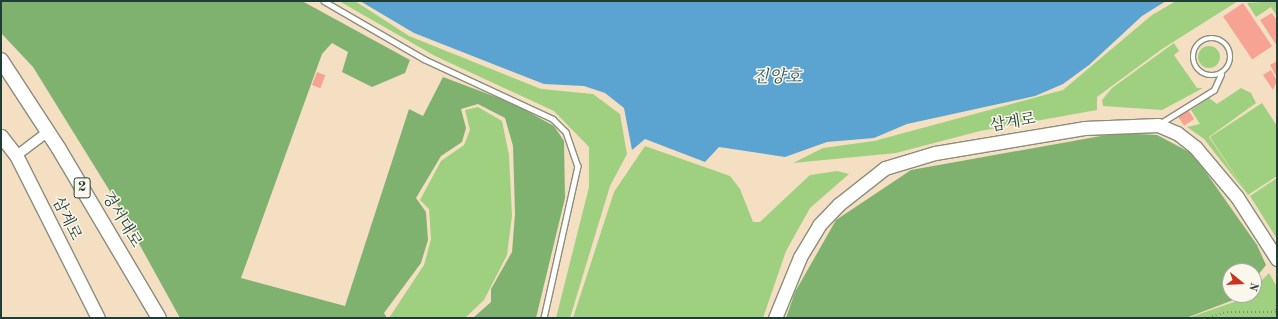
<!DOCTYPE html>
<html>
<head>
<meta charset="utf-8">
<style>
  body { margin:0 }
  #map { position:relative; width:1278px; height:319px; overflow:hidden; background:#f4dfc3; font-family:"Old Standard TT","Noto Serif KR",serif }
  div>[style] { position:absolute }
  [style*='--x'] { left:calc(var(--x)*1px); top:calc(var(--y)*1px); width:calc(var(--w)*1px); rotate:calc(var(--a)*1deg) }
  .green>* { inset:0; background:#9ed080 }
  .round { border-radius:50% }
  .forest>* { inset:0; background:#7eb26e }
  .water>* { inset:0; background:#5ba4d2 }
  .building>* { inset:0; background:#f6a394; transform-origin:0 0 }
  .path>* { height:1.5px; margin-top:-0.75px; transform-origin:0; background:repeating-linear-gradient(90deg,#8a8e7c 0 1px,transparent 0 4px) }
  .roads { filter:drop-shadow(1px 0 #8a8e7c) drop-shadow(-1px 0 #8a8e7c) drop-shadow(0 1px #8a8e7c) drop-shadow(0 -1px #8a8e7c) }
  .lane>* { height:4.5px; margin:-2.25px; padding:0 2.25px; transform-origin:2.25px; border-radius:2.25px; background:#fff }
  .lane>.ring { margin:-2.25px; padding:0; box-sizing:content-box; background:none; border:4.5px solid #fff; border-radius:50% }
  .street>* { height:9px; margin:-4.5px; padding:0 4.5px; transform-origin:4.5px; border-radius:4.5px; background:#fff }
  .secondary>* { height:13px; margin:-6.5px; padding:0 6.5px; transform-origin:6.5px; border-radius:6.5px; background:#fff }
  .primary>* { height:14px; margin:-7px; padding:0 7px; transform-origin:7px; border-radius:7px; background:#fff }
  span { translate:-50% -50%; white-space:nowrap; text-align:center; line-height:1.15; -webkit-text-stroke:3px #fbf7ec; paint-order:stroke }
  .shield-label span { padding:1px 3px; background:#fbf7ec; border:1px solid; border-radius:3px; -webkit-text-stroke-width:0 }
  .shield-label { font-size:15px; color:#1f3d34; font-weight:700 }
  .street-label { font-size:16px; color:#1f3d34 }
  .water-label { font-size:17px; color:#315c63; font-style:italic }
  .frame { position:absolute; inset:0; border:2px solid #1f3d34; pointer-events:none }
  .north { position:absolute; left:1222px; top:263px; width:40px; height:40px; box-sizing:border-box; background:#fbf7ec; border:1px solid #a3ada2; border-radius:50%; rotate:108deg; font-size:11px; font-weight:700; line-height:16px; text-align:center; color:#1f3d34 }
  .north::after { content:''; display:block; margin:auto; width:14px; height:18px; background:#c8321e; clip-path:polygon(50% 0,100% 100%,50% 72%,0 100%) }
</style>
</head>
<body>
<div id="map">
  <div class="green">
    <div style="clip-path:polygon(339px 1px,355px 1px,409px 36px,541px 89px,593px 94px,620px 114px,627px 154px,610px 186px,570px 318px,556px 318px,589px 187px,589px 147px,554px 111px,435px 56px)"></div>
    <div style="clip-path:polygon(1176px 1px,1238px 1px,1162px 49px,1097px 97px,1097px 110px,980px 131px,896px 153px,793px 163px,823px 148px,874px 141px,1063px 90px,1152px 15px)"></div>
    <div style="clip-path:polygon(1277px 1px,1277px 16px,1271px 7px,1256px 17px,1247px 3px)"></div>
    <div style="clip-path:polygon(1174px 43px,1179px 51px,1174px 55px,1197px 88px,1203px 88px,1162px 110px,1103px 106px,1102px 100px,1112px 88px)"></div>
    <div class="round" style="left:1198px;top:46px;width:22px;height:22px"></div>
    <div style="clip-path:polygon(1241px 88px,1251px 93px,1256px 103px,1209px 137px,1248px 195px,1204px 139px,1187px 127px,1200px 124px,1191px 110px,1209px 98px,1217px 104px)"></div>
    <div style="clip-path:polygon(1262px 103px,1277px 126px,1277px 176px,1248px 195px,1210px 137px)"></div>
    <div style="clip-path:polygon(478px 107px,502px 121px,509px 155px,512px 216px,507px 255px,484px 300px,465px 318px,389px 318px,424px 265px,431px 239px,429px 209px,420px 200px,441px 161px,464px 145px,470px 130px,465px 110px)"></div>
    <div style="clip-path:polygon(645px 146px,730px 176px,740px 189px,753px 222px,760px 222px,810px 175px,837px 171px,849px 174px,810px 208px,786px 251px,763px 318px,573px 318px,614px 192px)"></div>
    <div style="clip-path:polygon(1277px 178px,1277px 239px,1250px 196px)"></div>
    <div style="clip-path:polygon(1269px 273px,1277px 287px,1277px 318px,1188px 318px,1254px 295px,1254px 288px)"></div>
  </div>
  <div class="forest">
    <div style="clip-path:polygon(1px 1px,302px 1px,410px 60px,405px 73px,372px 87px,342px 72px,348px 52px,332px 43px,322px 54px,241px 278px,345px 306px,409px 109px,423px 116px,443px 77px,512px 103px,554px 126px,564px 141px,565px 198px,536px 318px,473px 318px,491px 302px,491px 289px,512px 252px,515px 214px,513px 146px,505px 118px,478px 104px,461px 109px,466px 128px,462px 142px,441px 156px,416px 198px,426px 212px,428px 240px,421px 263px,384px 313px,387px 318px,180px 318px,111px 193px,33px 67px,1px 33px)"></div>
    <div style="clip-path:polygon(1118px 133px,1157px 135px,1193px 154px,1257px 245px,1266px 265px,1254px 280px,1254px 271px,1230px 271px,1230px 295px,1241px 297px,1186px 318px,786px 318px,795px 292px,836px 220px,911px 170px)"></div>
  </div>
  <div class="water">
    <div style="clip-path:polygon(360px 1px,1166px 1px,1142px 16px,1089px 65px,1063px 84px,1035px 96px,907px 124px,874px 138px,827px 142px,785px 157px,719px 147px,705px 162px,645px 139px,632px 150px,624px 108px,605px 93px,584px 86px,544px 84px,526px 77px,414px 33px)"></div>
  </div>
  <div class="building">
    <div style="left:1243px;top:3px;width:52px;height:24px;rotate:56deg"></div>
    <div style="clip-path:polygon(1272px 13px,1277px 21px,1277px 46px,1260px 20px)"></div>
    <div style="clip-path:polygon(1277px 61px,1277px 76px,1276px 76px,1270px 65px)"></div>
    <div style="clip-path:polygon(1271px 70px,1277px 81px,1273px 90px,1263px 75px)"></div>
    <div style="left:317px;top:72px;width:9px;height:14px;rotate:21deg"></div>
    <div style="left:1188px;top:110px;width:11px;height:12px;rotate:56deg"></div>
  </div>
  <div class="path">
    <div style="--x:1275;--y:310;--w:7;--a:-74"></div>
    <div style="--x:1208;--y:318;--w:20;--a:-18"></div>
    <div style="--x:1227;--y:312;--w:50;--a:0"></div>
  </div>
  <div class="roads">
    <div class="lane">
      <div style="--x:324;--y:1;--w:116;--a:30.1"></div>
      <div style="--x:424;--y:59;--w:142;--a:24.9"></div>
      <div style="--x:553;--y:119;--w:18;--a:45"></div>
      <div style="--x:566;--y:132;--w:36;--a:71"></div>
      <div style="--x:578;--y:166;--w:156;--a:102.6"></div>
      <div class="ring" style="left:1193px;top:38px;width:33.5px;height:33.5px"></div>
      <div style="--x:1161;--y:123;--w:62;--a:-31.9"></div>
      <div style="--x:1214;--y:90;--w:17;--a:-66"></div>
    </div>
    <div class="street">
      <div style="--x:16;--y:155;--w:40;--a:-37"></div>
    </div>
    <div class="secondary">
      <div style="--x:1;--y:136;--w:24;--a:52"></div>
      <div style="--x:16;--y:155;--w:182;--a:63.3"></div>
      <div style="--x:775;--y:318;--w:66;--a:-67.7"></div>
      <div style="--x:800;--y:257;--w:37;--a:-59"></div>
      <div style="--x:819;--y:225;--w:28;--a:-46"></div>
      <div style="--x:838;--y:205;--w:60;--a:-38.2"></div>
      <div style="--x:885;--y:168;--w:52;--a:-16.7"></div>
      <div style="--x:935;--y:153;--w:151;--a:-9.5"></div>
      <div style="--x:1084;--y:128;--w:74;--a:-2.3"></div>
      <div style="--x:1158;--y:125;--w:21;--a:23"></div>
      <div style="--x:1177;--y:133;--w:23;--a:38"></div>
      <div style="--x:1195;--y:147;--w:65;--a:50"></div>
      <div style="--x:1237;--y:197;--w:74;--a:57.2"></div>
    </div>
    <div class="primary">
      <div style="--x:1;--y:60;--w:106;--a:56.9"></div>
      <div style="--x:59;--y:149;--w:196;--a:59.4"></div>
    </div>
  </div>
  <div class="shield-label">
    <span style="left:82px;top:188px">2</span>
  </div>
  <div class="street-label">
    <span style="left:1013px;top:123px;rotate:-9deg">삼계로</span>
    <span style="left:66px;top:219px;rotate:64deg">삼계로</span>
    <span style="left:121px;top:220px;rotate:59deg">경서대로</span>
  </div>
  <div class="water-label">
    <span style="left:777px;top:78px">진양호</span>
  </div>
  <div class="frame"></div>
  <div class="north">N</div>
</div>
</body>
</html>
